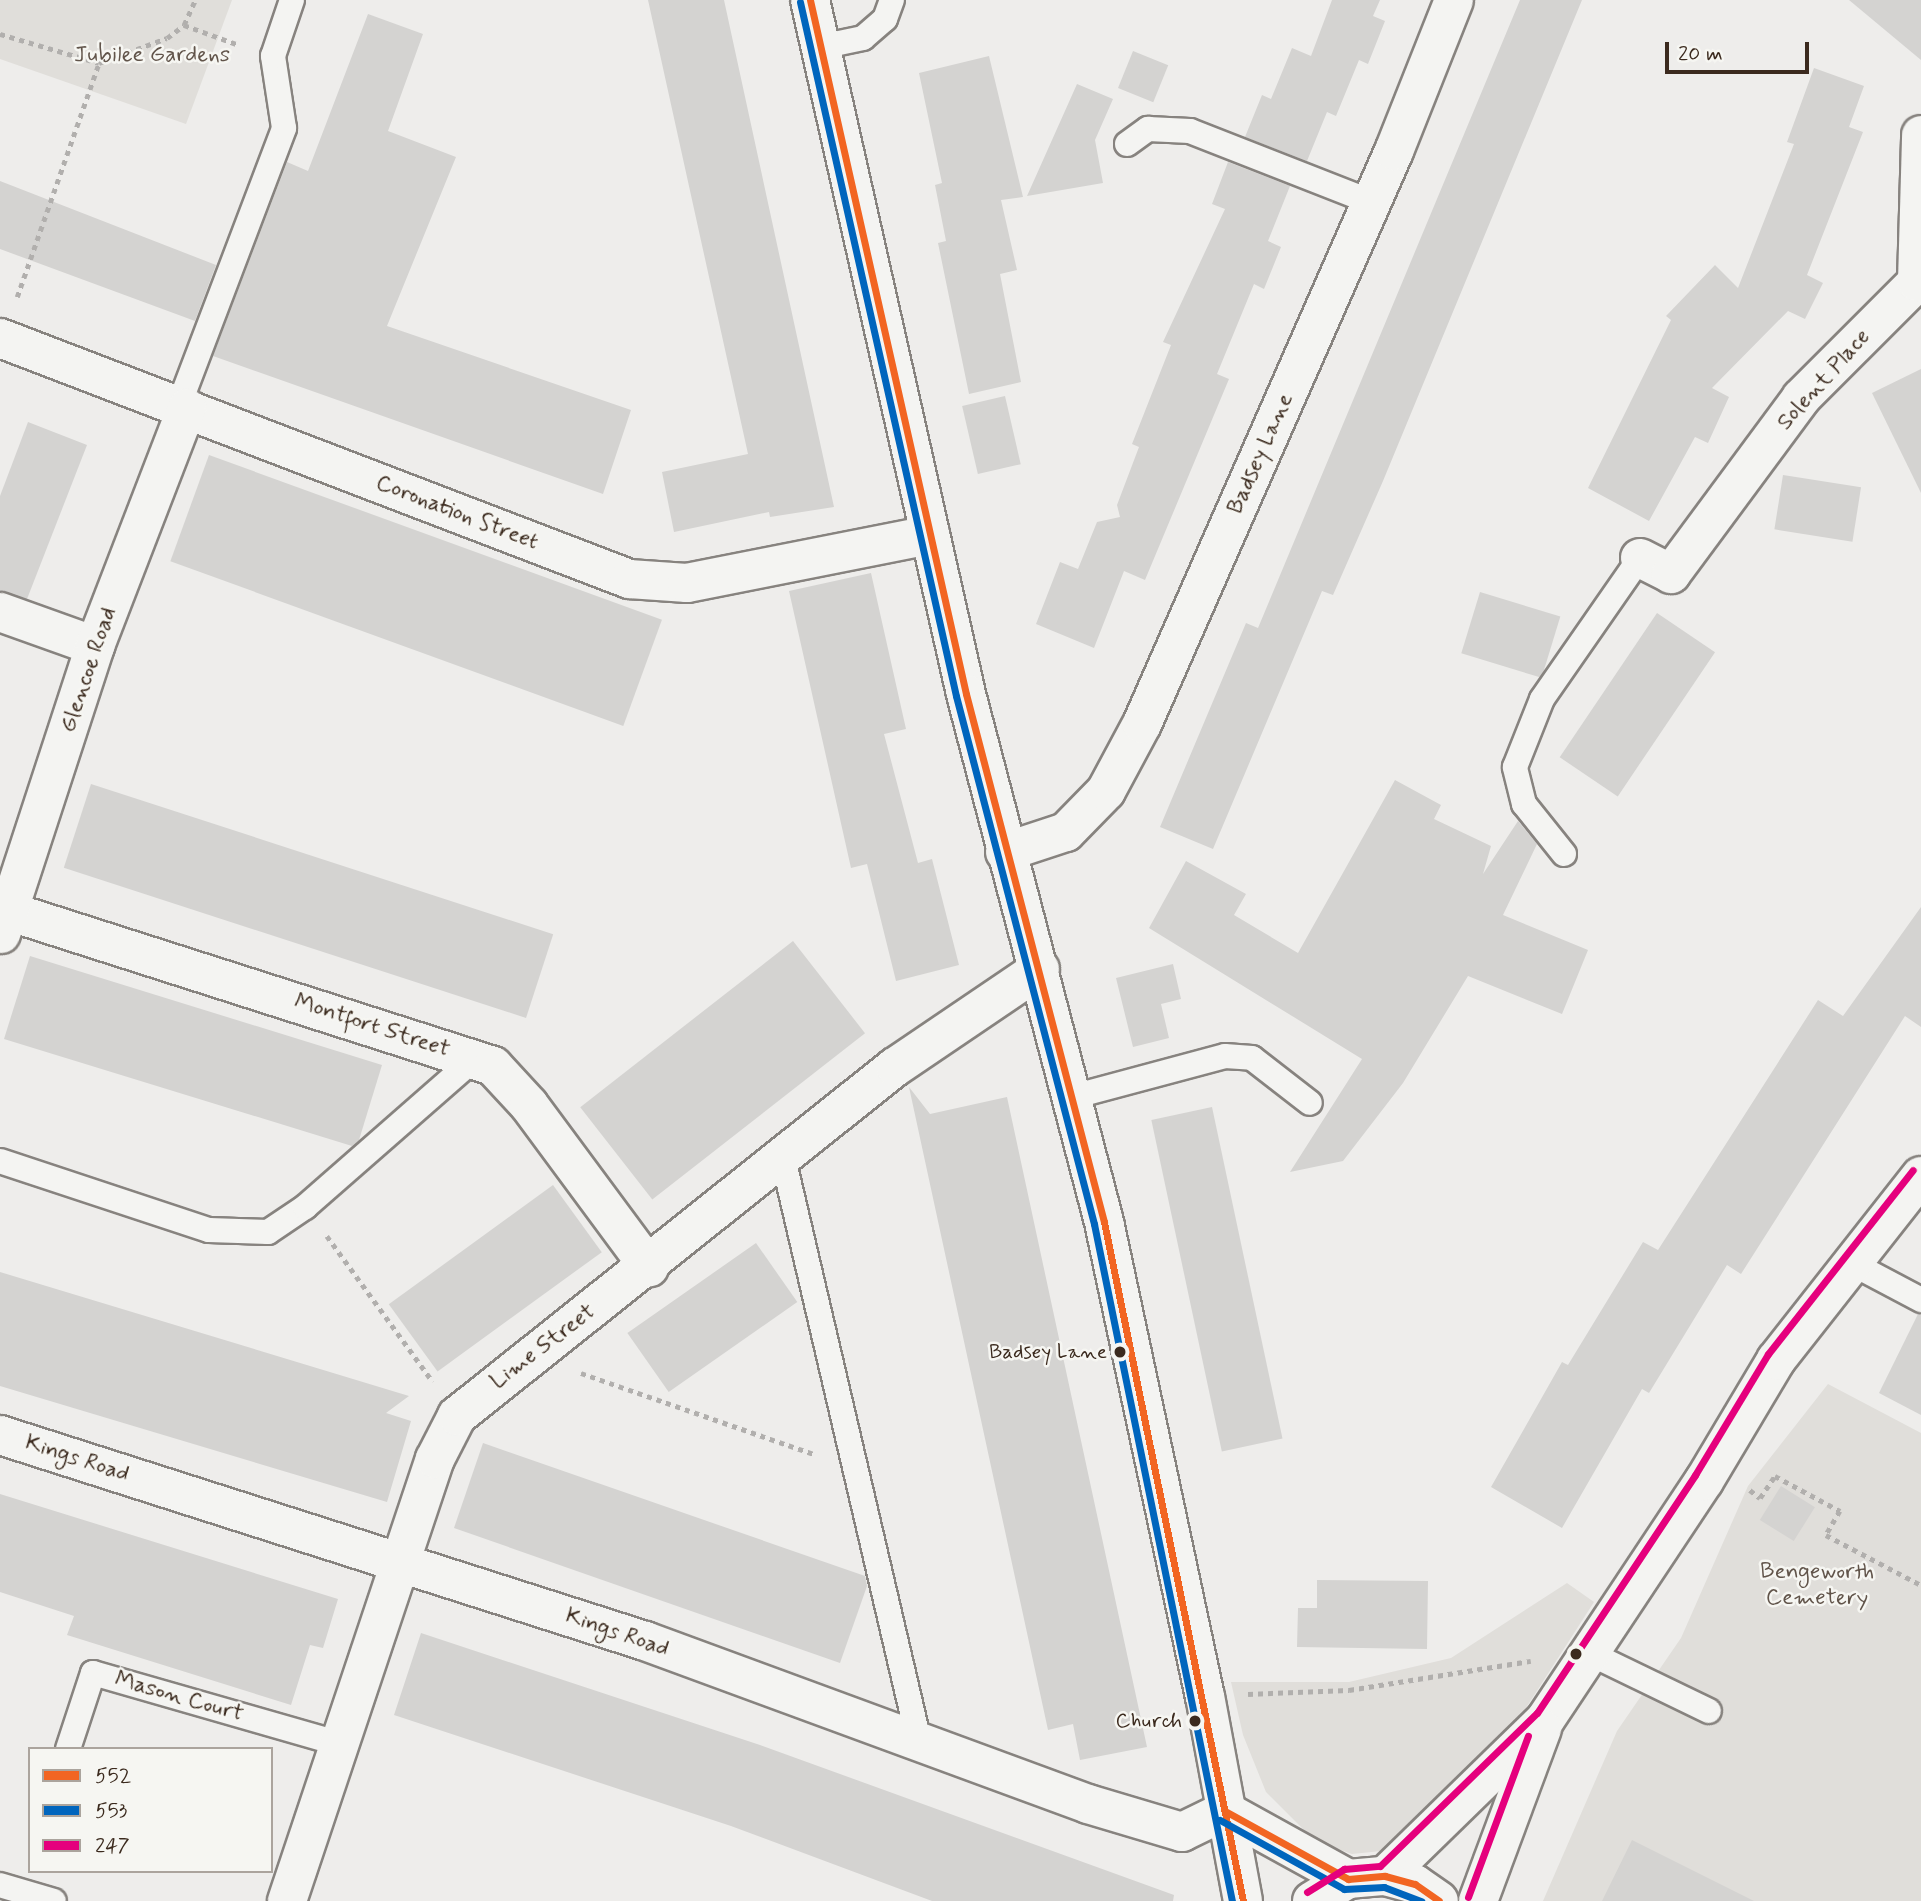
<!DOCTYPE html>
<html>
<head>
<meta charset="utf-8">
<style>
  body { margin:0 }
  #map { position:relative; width:1921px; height:1901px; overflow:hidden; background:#eeedeb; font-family:Mynerve,sans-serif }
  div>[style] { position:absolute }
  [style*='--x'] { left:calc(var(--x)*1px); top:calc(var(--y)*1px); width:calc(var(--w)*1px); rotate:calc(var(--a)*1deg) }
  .built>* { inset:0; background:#e0deda }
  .building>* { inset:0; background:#d4d3d1; transform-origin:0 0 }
  .path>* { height:4.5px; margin-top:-2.25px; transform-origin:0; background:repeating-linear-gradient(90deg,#b1afad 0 5px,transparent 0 10px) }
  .roads { filter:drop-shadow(2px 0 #87837f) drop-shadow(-2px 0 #87837f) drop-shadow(0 2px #87837f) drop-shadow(0 -2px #87837f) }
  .service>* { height:24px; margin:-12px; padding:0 12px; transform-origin:12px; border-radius:12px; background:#f4f4f2 }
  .minor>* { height:38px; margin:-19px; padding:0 19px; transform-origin:19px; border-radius:19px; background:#f4f4f2 }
  .tertiary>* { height:38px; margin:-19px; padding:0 19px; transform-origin:19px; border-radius:19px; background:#f4f4f2 }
  .secondary>* { height:38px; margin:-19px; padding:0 19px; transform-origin:19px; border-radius:19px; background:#f4f4f2 }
  .bus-1>* { height:7px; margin:-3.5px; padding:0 3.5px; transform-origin:3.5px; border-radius:3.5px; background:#f26522 }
  .bus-2>* { height:7px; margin:-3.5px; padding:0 3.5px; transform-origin:3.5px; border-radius:3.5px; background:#0065bd }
  .bus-3>* { height:7px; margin:-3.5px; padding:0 3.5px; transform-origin:3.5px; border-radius:3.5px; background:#e5007d }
  .dots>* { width:19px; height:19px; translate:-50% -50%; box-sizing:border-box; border:4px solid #f6f6f2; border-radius:50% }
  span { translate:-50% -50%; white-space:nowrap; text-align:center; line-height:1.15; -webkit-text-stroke:5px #f6f6f2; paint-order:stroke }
  .bus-label { font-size:21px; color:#3b2a1e }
  .right { translate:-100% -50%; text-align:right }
  .park-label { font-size:23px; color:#61544a }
  .street-label { font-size:23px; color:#3b2a1e }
  .legend { position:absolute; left:28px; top:1747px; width:245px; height:126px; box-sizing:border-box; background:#f6f6f2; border:2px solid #aba49d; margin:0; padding:9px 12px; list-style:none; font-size:21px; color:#3b2a1e }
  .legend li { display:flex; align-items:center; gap:14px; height:35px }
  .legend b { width:35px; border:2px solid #aba49d }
  .scale { position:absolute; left:1665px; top:42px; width:144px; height:32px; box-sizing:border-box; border:4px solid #3b2a1e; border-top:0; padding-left:9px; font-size:21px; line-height:24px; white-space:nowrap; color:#3b2a1e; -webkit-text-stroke:5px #f6f6f2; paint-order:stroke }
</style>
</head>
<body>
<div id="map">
  <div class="built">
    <div style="clip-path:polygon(0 0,232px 0,186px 124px,0 59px)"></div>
    <div style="clip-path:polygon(1828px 1384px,1921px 1433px,1921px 1901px,1543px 1901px,1617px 1731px,1681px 1638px,1748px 1486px)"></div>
    <div style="clip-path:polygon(1567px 1583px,1594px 1602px,1524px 1711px,1391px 1850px,1352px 1854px,1315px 1841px,1266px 1792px,1243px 1735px,1231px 1682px,1349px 1682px,1451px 1658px)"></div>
  </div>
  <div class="building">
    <div style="clip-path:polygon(648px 0,724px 0,834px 507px,770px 517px,769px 512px,674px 532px,662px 472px,748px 454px)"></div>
    <div style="clip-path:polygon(1332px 0,1380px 0,1373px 16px,1385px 21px,1368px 64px,1359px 60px,1336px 116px,1327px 112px,1307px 161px,1245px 137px,1262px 95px,1271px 99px,1292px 48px,1311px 56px)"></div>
    <div style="clip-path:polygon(1520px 0,1582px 0,1383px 481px,1333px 595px,1322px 591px,1213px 849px,1160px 827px,1246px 623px,1258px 628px)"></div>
    <div style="clip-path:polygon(1849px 0,1921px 0,1921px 60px)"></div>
    <div style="clip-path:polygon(368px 14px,423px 34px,388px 131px,456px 157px,387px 326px,631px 410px,603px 494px,213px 356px,287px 162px,308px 171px)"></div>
    <div style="left:1133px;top:51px;width:38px;height:40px;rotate:22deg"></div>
    <div style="clip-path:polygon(989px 56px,1023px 197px,1001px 200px,1017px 270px,1000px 274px,1021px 382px,969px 394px,938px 243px,946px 241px,935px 185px,942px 183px,919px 73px)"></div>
    <div style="clip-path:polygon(1814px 68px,1864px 86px,1849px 127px,1863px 132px,1807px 275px,1823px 283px,1805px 319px,1788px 311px,1712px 388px,1729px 397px,1708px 443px,1695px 437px,1649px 521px,1588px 488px,1671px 320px,1666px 316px,1715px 265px,1738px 288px,1794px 144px,1787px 142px)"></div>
    <div style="clip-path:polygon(1077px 84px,1113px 99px,1095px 140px,1103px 183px,1027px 196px)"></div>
    <div style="clip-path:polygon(1228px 162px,1290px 186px,1268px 241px,1281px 247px,1264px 289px,1254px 284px,1217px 374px,1229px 379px,1145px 580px,1124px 571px,1094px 648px,1036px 624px,1060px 562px,1078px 569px,1097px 522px,1120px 517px,1117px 505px,1139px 447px,1132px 444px,1171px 345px,1163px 342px,1225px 209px,1212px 204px)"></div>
    <div style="clip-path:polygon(0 181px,216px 265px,195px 321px,0 249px)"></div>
    <div style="clip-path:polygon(1921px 369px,1921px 493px,1872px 393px)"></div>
    <div style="left:1005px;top:396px;width:70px;height:44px;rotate:77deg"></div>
    <div style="clip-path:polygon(28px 422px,87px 445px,27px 599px,0 591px,0 496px)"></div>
    <div style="left:209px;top:455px;width:482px;height:113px;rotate:20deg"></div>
    <div style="left:1783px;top:475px;width:79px;height:55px;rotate:9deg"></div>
    <div style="clip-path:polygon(871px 573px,906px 729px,884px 734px,918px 863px,932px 859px,959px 965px,896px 981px,867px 864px,851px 868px,789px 591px)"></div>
    <div style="left:1480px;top:592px;width:84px;height:64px;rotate:17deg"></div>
    <div style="left:1657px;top:613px;width:70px;height:174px;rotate:34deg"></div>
    <div style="clip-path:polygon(1395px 780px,1441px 805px,1434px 819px,1491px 846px,1483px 874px,1518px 821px,1537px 844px,1503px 915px,1588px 950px,1562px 1014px,1468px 976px,1403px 1083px,1343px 1161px,1290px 1172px,1362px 1059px,1149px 928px,1186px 861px,1246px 894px,1234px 915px,1298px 953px)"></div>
    <div style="left:91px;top:784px;width:486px;height:88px;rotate:18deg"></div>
    <div style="clip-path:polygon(1921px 907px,1921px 1027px,1905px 1016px,1741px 1274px,1727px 1265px,1649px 1393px,1642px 1389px,1562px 1528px,1491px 1487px,1562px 1362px,1568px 1365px,1643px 1242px,1658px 1250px,1818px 1000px,1843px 1016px)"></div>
    <div style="left:793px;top:941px;width:117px;height:270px;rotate:52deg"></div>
    <div style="clip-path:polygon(30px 956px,382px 1065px,359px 1140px,352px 1146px,4px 1039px)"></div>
    <div style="clip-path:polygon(1173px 964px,1181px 999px,1161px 1004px,1169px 1038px,1133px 1047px,1116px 978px)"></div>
    <div style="clip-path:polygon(909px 1087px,930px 1114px,1007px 1097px,1147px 1747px,1080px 1760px,1073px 1724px,1048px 1730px)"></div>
    <div style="left:1212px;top:1107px;width:339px;height:62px;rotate:78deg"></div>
    <div style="left:553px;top:1185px;width:83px;height:203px;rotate:54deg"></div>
    <div style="left:756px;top:1243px;width:72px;height:157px;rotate:55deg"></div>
    <div style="clip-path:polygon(0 1272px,409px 1396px,386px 1413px,411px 1421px,387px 1502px,0 1386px)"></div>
    <div style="clip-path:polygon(1918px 1314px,1921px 1315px,1921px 1415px,1879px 1393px)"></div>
    <div style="clip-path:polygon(483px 1443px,865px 1576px,867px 1586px,840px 1663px,454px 1528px)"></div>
    <div style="left:1781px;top:1486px;width:40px;height:40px;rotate:32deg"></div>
    <div style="clip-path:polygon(0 1494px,338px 1599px,323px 1648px,310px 1645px,291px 1705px,67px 1635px,74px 1616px,0 1592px)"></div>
    <div style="clip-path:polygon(1317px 1580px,1428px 1581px,1427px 1649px,1297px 1647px,1298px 1608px,1317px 1608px)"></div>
    <div style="clip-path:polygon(421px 1633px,760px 1745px,1174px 1895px,1173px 1901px,932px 1901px,731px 1826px,394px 1715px)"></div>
    <div style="clip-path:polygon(1632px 1840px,1754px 1901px,1602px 1901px)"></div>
  </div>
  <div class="path">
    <div style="--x:184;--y:25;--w:59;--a:20"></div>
    <div style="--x:0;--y:34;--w:103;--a:16.3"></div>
    <div style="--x:99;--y:63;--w:72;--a:-20.2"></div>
    <div style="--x:167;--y:38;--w:21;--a:-37"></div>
    <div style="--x:184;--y:25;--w:27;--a:-66"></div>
    <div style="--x:17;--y:297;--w:248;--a:-70.7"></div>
    <div style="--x:327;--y:1236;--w:180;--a:54"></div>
    <div style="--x:581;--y:1373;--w:247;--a:19.2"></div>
    <div style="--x:1750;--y:1490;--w:13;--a:39"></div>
    <div style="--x:1760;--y:1498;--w:27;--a:-56"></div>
    <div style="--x:1775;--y:1476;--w:74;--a:28.3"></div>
    <div style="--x:1840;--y:1511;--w:28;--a:120"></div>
    <div style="--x:1826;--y:1535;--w:107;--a:27.8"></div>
    <div style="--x:1248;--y:1694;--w:101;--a:-2.3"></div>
    <div style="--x:1349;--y:1690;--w:184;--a:-9.1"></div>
  </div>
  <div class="roads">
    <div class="service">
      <div style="--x:820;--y:47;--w:44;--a:-11.8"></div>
      <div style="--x:863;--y:38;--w:29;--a:-41"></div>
      <div style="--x:885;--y:19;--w:20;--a:-70"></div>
      <div style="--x:1127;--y:144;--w:26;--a:-36"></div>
      <div style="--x:1148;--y:129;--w:42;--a:2.7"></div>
      <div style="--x:1190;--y:131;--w:194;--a:21.4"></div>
      <div style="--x:179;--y:405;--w:296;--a:-69.2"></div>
      <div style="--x:284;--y:128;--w:73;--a:-98.7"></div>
      <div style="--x:273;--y:56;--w:59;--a:-71.3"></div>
      <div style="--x:1564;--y:854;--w:64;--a:-128.7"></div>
      <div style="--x:1524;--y:804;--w:38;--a:-104"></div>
      <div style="--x:1515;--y:767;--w:73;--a:-68.3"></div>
      <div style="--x:1542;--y:699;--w:172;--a:-55.2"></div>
      <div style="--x:1072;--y:1097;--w:158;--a:-15"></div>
      <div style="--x:1225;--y:1056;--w:27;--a:4"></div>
      <div style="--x:1252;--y:1058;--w:73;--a:37.8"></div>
      <div style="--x:783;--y:1158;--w:604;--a:76.88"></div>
      <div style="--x:0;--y:1161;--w:220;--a:18.3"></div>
      <div style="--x:209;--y:1230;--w:59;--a:1.9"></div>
      <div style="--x:268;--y:1232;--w:45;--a:-34"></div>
      <div style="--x:305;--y:1207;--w:225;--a:-41.2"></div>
      <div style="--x:1855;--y:1265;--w:75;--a:27.9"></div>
      <div style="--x:1589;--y:1653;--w:133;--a:25.8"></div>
      <div style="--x:68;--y:1749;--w:80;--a:-71.8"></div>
      <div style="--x:93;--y:1673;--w:258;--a:16"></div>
      <div style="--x:0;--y:1885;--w:56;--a:16.5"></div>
    </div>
    <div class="minor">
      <div style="--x:0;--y:338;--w:674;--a:20.96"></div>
      <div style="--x:629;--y:579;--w:58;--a:3.9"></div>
      <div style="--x:687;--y:583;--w:248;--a:-11.2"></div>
      <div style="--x:1640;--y:558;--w:35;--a:27"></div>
      <div style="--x:1671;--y:574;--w:219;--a:-53.5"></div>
      <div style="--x:1801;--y:398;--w:164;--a:-45"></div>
      <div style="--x:1917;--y:282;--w:147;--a:-88.4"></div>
      <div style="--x:0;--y:612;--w:101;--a:19.7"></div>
      <div style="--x:1005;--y:852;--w:64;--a:-18.2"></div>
      <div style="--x:1066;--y:832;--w:57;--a:-45.7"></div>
      <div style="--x:1106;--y:791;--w:76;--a:-61.8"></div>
      <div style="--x:1142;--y:724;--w:626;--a:-66.26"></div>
      <div style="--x:1394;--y:151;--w:162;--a:-68.3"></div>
      <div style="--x:8;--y:911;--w:509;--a:17.72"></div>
      <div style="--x:493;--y:1066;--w:53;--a:47.3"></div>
      <div style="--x:529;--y:1105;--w:202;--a:53.5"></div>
      <div style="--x:1;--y:934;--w:303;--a:-71.9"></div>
      <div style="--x:95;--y:646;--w:255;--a:-68.9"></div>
      <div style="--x:0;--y:1435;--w:677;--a:17.71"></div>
      <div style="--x:645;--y:1641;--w:472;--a:20.2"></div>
      <div style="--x:1088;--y:1804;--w:98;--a:16.6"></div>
      <div style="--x:1182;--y:1832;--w:48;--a:-26"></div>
      <div style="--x:287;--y:1901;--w:466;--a:-71.5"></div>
      <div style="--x:435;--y:1459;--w:48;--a:-62.9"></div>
      <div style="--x:457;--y:1416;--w:560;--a:-38.55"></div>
      <div style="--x:895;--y:1067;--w:175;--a:-34.1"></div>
    </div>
    <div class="tertiary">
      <div style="--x:1385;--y:1876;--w:223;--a:-44.3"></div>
      <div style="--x:1545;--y:1720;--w:287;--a:-56.4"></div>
      <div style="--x:1704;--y:1481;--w:141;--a:-59.2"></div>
      <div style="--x:1776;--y:1360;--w:234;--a:-51.8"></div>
      <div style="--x:1478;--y:1901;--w:184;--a:-69.6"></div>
    </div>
    <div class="secondary">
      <div style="--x:810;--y:0;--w:711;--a:77.33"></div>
      <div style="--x:966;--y:694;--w:546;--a:75.35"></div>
      <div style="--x:1104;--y:1222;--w:485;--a:78"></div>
      <div style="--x:1205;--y:1696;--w:208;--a:79.5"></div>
      <div style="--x:1225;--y:1811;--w:141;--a:28.9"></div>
      <div style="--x:1312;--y:1901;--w:42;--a:-31.4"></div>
      <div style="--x:1348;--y:1879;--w:37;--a:-5"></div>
      <div style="--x:1385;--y:1876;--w:31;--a:15"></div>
      <div style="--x:1415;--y:1884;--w:29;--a:35"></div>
    </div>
  </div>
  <div class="bus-1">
    <div style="--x:810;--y:0;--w:711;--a:77.33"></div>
    <div style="--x:966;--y:694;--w:546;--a:75.35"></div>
    <div style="--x:1104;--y:1222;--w:693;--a:78.43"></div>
    <div style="--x:1225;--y:1811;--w:141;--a:28.9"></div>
    <div style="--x:1348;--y:1879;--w:37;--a:-5"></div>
    <div style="--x:1385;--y:1876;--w:31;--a:15"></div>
    <div style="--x:1415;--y:1884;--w:29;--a:35"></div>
  </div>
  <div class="bus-2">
    <div style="--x:800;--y:2;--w:711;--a:77.33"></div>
    <div style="--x:956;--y:696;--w:546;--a:75.35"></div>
    <div style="--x:1094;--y:1224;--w:691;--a:78.48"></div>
    <div style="--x:1220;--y:1820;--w:142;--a:29.1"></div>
    <div style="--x:1344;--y:1889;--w:40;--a:-2.9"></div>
    <div style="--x:1384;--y:1887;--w:40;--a:21"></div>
  </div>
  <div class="bus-3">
    <div style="--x:1307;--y:1892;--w:44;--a:-31.9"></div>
    <div style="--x:1344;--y:1869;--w:36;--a:-5"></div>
    <div style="--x:1380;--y:1866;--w:219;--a:-44.3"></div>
    <div style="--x:1537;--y:1713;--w:286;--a:-56.4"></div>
    <div style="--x:1695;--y:1475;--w:141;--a:-58.9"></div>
    <div style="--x:1768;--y:1354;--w:234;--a:-51.8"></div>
    <div style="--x:1468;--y:1897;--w:172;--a:-69.6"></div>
  </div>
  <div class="dots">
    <div style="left:1120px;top:1352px;background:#3b2a1e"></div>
    <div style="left:1576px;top:1654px;background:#3b2a1e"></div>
    <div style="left:1195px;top:1721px;background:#3b2a1e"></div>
  </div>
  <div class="bus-label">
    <span class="right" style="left:1107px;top:1352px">Badsey Lane</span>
    <span class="right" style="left:1182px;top:1721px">Church</span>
  </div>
  <div class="park-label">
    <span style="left:152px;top:55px">Jubilee Gardens</span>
    <span style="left:1817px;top:1585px">Bengeworth<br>Cemetery</span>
  </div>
  <div class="street-label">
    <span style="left:1824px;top:380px;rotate:-48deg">Solent Place</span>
    <span style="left:1261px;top:454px;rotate:-66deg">Badsey Lane</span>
    <span style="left:457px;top:513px;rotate:21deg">Coronation Street</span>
    <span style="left:89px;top:670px;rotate:-71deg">Glencoe Road</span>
    <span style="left:372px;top:1026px;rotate:18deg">Montfort Street</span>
    <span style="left:543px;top:1347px;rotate:-37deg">Lime Street</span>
    <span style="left:77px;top:1459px;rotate:18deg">Kings Road</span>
    <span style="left:617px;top:1633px;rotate:19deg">Kings Road</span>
    <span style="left:179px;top:1697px;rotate:16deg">Mason Court</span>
  </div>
  <ul class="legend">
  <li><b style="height:9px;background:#f26522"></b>552</li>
  <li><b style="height:9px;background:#0065bd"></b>553</li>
  <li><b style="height:9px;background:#e5007d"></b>247</li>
  </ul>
  <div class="scale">20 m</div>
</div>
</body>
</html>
